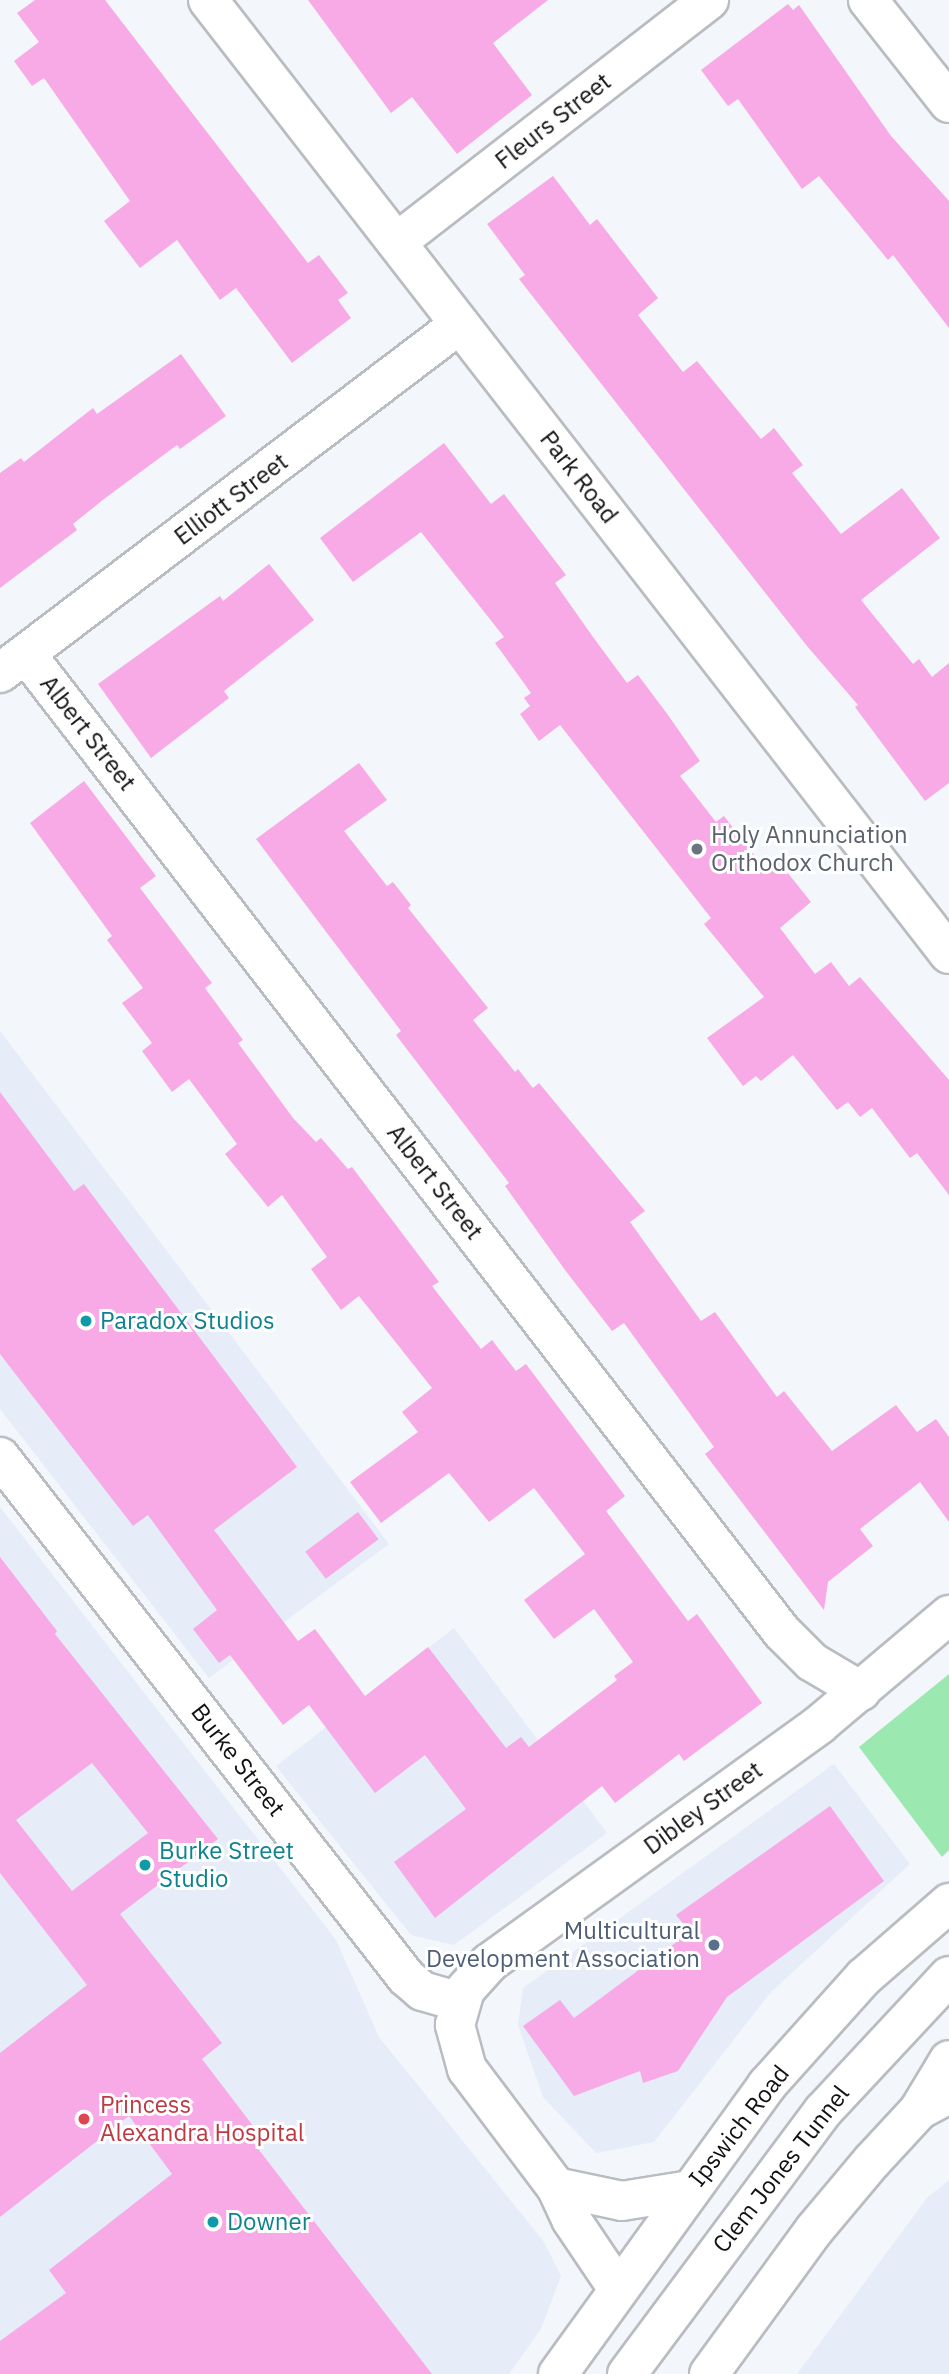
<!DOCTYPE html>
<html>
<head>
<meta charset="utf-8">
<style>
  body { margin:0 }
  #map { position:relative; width:949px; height:2374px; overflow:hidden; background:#f3f6fb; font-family:"IBM Plex Sans",sans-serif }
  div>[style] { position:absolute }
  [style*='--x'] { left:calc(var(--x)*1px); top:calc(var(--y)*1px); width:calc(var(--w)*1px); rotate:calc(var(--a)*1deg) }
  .built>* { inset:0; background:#e6ecf8 }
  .green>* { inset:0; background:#9be8b1 }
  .building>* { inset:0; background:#f7aae6; transform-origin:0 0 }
  .roads { filter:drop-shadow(2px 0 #b9bcc0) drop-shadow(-2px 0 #b9bcc0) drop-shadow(0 2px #b9bcc0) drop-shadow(0 -2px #b9bcc0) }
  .minor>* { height:38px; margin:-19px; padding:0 19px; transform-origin:19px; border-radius:19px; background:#fff }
  .highway>* { height:38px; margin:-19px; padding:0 19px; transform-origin:19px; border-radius:19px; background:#fff }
  .dots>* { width:19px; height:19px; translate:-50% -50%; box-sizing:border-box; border:4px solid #fff; border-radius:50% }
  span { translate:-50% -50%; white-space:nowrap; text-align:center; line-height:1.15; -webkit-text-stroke:6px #fff; paint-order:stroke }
  .street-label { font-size:24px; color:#101113 }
  .worship-label { font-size:24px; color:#5b616d }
  .left { translate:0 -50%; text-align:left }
  .culture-label { font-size:24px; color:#0d838f }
  .service-label { font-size:24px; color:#4e5e75 }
  .right { translate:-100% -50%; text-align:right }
  .health-label { font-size:24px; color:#be3a42 }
</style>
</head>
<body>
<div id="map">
  <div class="built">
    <div style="clip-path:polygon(0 1031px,389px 1544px,209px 1678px,0 1409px)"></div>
    <div style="clip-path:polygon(0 1507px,336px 1940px,379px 2037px,544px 2242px,561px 2276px,541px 2329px,509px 2374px,0 2374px)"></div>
    <div style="clip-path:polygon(454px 1628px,607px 1833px,454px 1945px,411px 1935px,276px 1766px)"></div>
    <div style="clip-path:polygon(834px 1764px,910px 1864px,770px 1993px,654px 2142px,596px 2153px,543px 2097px,518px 2025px,523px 1988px)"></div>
    <div style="clip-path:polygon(949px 2180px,949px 2374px,797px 2374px,927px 2198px)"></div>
  </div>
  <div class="green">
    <div style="clip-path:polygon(949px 1674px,949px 1850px,942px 1857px,859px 1747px)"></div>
  </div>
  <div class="building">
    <div style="clip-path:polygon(35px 0,105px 0,308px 263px,319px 255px,348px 293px,338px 300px,351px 318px,292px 363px,236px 288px,220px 300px,177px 240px,140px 268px,104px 221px,130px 201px,44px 78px,32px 86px,14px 61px,39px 42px,17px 13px)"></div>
    <div style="clip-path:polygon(308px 0,548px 0,493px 43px,532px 95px,457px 154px,412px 97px,391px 113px)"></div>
    <div style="clip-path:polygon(788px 4px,793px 10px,799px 5px,891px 136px,949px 201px,949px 328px,893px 255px,888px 260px,819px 176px,802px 189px,738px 99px,728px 106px,701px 70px)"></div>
    <div style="clip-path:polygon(553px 176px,590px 225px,597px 219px,658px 298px,638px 315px,683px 372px,697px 361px,761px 439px,774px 428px,803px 465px,792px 473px,841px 534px,902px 488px,940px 538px,861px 600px,913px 664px,919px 659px,932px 677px,949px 663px,949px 783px,925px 801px,855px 707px,858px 705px,807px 646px,519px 279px,525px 275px,487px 224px)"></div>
    <div style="clip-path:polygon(181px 354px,226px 416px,180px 449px,177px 445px,104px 499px,73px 524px,77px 530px,0 588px,0 473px,21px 458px,24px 462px,93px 408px,97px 414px)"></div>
    <div style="clip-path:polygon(444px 443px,491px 504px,504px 494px,566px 575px,555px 583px,593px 637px,627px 683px,638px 675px,668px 715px,700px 761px,680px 776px,716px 822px,724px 816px,767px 872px,779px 862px,811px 902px,780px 928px,815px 974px,831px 962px,849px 986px,860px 977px,949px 1080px,949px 1195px,917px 1153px,910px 1158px,872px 1108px,860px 1117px,848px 1102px,837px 1110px,793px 1055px,761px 1081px,756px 1076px,743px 1086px,707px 1038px,764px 997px,704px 924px,711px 918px,560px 725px,539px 741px,520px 714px,530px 706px,524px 698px,531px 693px,495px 643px,504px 637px,421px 532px,353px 582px,320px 538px)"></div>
    <div style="clip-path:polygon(269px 564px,314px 620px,224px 691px,229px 698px,151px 758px,98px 684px,220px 596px,223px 601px)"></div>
    <div style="clip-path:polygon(359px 763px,387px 800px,344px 831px,387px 886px,393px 882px,411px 905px,408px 908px,488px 1008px,473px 1020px,515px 1072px,518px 1069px,533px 1088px,539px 1083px,645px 1211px,630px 1222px,701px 1321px,715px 1312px,777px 1397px,784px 1391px,832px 1451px,896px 1405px,917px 1432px,936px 1419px,949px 1437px,949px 1522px,920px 1482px,860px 1529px,873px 1546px,828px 1582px,824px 1610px,705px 1454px,714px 1447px,624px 1323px,612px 1331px,565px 1270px,505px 1186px,509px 1183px,396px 1035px,401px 1031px,256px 839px)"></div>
    <div style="clip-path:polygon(84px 781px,156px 876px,140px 888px,212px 983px,205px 988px,243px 1040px,238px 1043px,293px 1118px,316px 1142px,321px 1138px,348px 1169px,352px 1167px,439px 1282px,432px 1286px,481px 1349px,492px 1340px,516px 1371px,526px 1364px,625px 1496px,606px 1511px,688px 1621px,697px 1614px,762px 1703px,684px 1761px,679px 1754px,615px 1803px,602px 1786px,435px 1918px,394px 1862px,466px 1809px,425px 1755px,375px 1793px,309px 1705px,283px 1725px,230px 1655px,219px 1663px,193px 1629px,217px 1610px,148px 1515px,133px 1526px,0 1354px,0 1092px,74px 1191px,84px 1184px,297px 1467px,214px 1530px,298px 1641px,315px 1629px,365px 1696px,428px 1647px,506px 1748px,521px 1737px,529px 1747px,617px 1680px,614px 1676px,633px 1662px,594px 1609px,554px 1639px,524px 1600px,585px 1554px,534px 1488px,489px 1522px,449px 1473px,381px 1523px,350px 1482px,418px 1432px,402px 1412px,432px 1388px,359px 1296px,341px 1310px,311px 1269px,327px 1257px,282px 1195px,268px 1207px,225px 1154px,237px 1144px,189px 1079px,172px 1092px,142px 1051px,152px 1043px,122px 1003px,143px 988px,107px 940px,112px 936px,30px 823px)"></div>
    <div style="left:358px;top:1512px;width:34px;height:66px;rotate:53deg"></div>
    <div style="clip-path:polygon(evenodd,0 1557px,57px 1631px,55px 1634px,218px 1839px,120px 1914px,222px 2043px,202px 2059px,257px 2131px,249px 2137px,432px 2374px,0 2374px,0 2341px,66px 2293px,49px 2270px,172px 2174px,129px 2116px,0 2217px,0 2053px,87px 1985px,0 1873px,0 1557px,92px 1763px,148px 1833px,72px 1891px,16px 1820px,92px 1763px)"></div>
    <div style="clip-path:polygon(830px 1806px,884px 1881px,727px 1997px,678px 2071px,643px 2083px,640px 2071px,574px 2096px,523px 2026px,560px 2000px,574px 2018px,690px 1932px,676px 1915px)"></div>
  </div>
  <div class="roads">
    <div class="minor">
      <div style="--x:208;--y:0;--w:1208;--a:52.16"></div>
      <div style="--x:868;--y:0;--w:131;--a:51.8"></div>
      <div style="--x:397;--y:242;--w:395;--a:-37.8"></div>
      <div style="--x:26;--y:654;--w:1236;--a:52.3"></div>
      <div style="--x:782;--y:1632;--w:42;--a:45"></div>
      <div style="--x:812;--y:1662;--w:57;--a:30.6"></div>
      <div style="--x:0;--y:673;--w:577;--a:-37.19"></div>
      <div style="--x:0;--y:1457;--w:660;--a:52.02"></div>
      <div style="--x:406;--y:1977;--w:21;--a:41"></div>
      <div style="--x:422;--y:1991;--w:40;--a:16"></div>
      <div style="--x:556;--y:2187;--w:67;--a:12"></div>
      <div style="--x:622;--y:2201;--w:69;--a:-9.2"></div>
      <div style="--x:618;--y:2289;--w:84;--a:-123.9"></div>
      <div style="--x:571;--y:2219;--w:35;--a:-115"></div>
      <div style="--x:556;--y:2187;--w:148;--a:-127"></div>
      <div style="--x:467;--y:2069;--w:46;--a:-105.3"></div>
      <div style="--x:455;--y:2025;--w:36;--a:-74"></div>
      <div style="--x:465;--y:1990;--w:36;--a:-48"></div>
      <div style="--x:489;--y:1963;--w:408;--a:-35.8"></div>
      <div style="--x:820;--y:1724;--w:169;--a:-40.2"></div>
    </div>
    <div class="highway">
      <div style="--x:919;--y:2110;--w:58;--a:-59"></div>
      <div style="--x:558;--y:2374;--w:357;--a:-54.1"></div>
      <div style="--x:767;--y:2085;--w:145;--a:-48.1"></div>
      <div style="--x:864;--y:1977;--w:113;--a:-41"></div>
      <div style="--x:627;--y:2374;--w:329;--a:-53.3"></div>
      <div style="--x:824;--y:2110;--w:183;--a:-47"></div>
      <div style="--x:709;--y:2374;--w:178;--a:-53.9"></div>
      <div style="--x:814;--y:2230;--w:90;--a:-50"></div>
      <div style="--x:872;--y:2161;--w:69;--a:-47.3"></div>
      <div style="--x:919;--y:2110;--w:34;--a:-28"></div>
    </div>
  </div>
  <div class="dots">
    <div style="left:697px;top:849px;background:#6b7280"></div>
    <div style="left:86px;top:1321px;background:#0f9aa8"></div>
    <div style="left:145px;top:1865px;background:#0f9aa8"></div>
    <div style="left:714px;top:1945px;background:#5c6f8a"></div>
    <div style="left:84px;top:2119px;background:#e0444e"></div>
    <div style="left:213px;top:2222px;background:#0f9aa8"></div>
  </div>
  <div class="street-label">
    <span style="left:553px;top:121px;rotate:-38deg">Fleurs Street</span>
    <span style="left:579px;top:477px;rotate:52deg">Park Road</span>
    <span style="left:231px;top:499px;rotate:-37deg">Elliott Street</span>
    <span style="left:88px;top:733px;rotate:52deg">Albert Street</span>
    <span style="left:435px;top:1182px;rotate:52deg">Albert Street</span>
    <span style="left:238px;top:1760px;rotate:52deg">Burke Street</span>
    <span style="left:703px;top:1808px;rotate:-36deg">Dibley Street</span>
    <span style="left:739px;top:2126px;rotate:-52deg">Ipswich Road</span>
    <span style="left:781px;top:2169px;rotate:-52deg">Clem Jones Tunnel</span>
  </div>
  <div class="worship-label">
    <span class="left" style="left:711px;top:849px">Holy Annunciation<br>Orthodox Church</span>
  </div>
  <div class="culture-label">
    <span class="left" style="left:100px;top:1321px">Paradox Studios</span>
    <span class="left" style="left:159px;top:1865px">Burke Street<br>Studio</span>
    <span class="left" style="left:227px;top:2222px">Downer</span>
  </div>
  <div class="service-label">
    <span class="right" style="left:700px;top:1945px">Multicultural<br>Development Association</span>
  </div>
  <div class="health-label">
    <span class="left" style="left:100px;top:2119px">Princess<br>Alexandra Hospital</span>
  </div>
</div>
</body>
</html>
